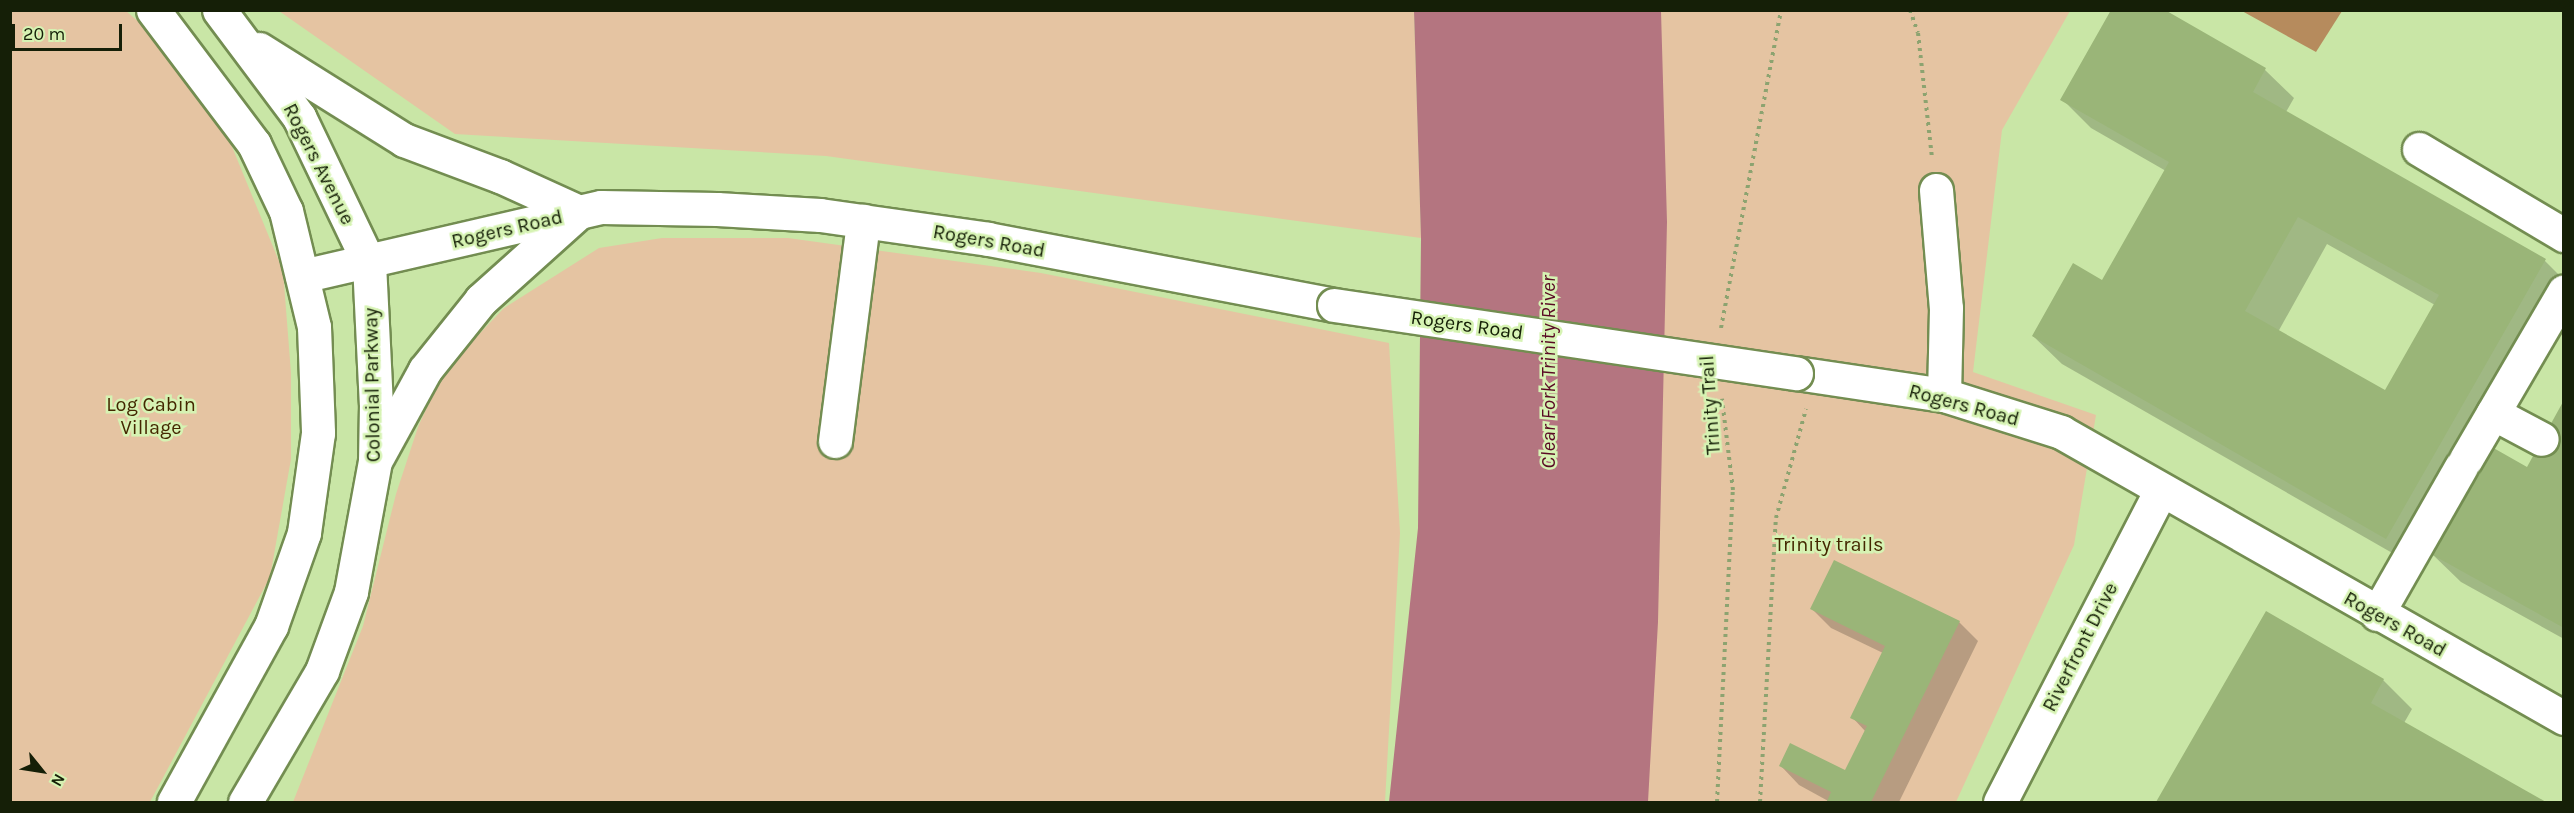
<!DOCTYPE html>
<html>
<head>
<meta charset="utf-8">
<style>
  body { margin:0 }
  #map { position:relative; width:2574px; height:813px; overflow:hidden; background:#c9e6a6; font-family:Karla,sans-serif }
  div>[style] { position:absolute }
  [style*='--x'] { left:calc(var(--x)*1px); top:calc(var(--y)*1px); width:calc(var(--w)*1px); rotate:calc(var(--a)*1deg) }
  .green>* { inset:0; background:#e5c4a2 }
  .forest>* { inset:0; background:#b68b5d }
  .water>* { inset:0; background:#b47580 }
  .shadow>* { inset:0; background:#0003 }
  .building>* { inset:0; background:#9ab578 }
  .path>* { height:4px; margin-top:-2px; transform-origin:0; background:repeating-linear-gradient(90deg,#8ca370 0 3px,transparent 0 7.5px) }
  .roads { filter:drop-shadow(2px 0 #738d51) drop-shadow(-2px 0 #738d51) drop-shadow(0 2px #738d51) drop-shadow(0 -2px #738d51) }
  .minor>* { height:33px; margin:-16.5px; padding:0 16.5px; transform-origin:16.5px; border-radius:16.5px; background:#fff }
  .bridges { filter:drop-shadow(2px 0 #738d51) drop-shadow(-2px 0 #738d51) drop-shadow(0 2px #738d51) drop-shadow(0 -2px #738d51) }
  .minor-bridge>* { height:33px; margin:-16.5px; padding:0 16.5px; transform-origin:16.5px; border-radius:16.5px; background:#fff }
  span { translate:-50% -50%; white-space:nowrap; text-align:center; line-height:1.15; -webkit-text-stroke:5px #d6f3b3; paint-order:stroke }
  .street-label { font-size:20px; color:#151f07 }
  .park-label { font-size:20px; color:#442700 }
  .water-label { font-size:21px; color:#590a24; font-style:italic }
  .frame { position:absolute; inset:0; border:12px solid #151f07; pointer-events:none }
  .north { position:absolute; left:12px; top:741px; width:60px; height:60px; -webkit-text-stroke:4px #d6f3b3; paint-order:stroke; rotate:120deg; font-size:16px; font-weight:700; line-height:24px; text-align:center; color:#151f07 }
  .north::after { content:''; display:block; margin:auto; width:21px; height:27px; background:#151f07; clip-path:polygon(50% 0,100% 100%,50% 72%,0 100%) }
  .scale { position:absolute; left:12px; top:24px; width:110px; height:27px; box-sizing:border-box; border:3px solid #151f07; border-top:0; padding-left:8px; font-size:18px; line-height:21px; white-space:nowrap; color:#151f07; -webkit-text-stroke:4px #d6f3b3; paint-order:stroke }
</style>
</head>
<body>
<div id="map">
  <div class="green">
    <div style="clip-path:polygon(10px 11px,126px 11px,154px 35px,219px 115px,283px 271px,291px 373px,291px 459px,270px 577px,150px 802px,11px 802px)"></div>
    <div style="clip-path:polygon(279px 11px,1414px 11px,1421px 238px,826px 156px,455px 134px)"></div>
    <div style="clip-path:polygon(1647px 11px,2070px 11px,2002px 130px,1973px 372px,2096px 415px,2074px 545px,1956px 802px,1585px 802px)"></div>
    <div style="clip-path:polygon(662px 238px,788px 238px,1041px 273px,1389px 343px,1400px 533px,1385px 802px,293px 802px,363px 626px,396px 494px,418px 427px,443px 372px,504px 308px,599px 248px)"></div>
  </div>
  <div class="forest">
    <div style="clip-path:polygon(2242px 11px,2342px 11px,2316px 52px)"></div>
  </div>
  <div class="water">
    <div style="clip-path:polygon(1414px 11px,1661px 11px,1667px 222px,1658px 622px,1648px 802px,1389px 802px,1418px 528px,1421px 238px)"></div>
  </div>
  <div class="shadow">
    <div style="clip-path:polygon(evenodd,2162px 10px,2265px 70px,2294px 98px,2286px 112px,2545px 261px,2564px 280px,2415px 566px,2062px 364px,2033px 336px,2102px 282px,2166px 171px,2091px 128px,2062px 99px,2162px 10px,2327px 244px,2435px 305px,2386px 393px,2278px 332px,2327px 244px)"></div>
    <div style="clip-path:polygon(2564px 404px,2564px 639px,2461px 582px,2432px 554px,2532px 472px)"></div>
    <div style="clip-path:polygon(1812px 609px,1959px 622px,1978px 641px,1899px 802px,1830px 802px,1799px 785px,1781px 766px,1845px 772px,1865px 731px,1852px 717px,1883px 653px,1831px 628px)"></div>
    <div style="clip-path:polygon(2266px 613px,2383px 680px,2412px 709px,2404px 723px,2543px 802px,2158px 802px)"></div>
  </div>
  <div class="building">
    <div style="clip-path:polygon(evenodd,2111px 10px,2165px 10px,2266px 68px,2253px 92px,2546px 259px,2386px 539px,2032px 336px,2073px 263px,2102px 280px,2169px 162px,2060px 100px,2111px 10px,2298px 217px,2439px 295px,2385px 390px,2245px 311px,2298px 217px)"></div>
    <div style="clip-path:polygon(2564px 400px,2564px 628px,2431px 554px,2490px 446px,2527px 467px)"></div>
    <div style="clip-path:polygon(1834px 560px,1960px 621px,1871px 802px,1830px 802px,1827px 801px,1831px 792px,1779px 766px,1790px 743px,1845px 770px,1867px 726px,1850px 718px,1885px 646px,1810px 609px)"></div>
    <div style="clip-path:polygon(2266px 611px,2384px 679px,2371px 703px,2546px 802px,2156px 802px)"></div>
  </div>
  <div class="path">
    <div style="--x:1910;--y:10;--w:24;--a:71"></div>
    <div style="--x:1918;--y:33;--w:126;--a:83.6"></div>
    <div style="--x:1721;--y:328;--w:324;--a:-79.3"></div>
    <div style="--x:1717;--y:802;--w:312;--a:-87.1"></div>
    <div style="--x:1733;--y:490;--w:92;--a:-96.9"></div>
    <div style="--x:1760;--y:802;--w:284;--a:-86.8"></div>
    <div style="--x:1776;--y:518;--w:113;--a:-74.6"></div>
  </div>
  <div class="roads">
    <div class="minor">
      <div style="--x:153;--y:10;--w:168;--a:53"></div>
      <div style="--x:254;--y:144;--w:74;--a:64.5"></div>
      <div style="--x:286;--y:211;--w:119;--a:76.4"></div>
      <div style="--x:314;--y:327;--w:106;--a:87.8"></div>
      <div style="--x:318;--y:433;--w:101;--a:98"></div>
      <div style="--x:304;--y:533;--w:99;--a:109.5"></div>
      <div style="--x:271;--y:626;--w:201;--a:118.9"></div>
      <div style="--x:219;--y:10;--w:134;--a:53.2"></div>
      <div style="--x:299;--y:117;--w:162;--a:64.4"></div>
      <div style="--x:369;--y:263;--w:141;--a:87.2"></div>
      <div style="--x:376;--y:404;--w:57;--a:91"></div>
      <div style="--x:375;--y:461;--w:133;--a:100.4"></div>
      <div style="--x:351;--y:592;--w:84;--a:110.2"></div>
      <div style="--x:322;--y:671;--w:152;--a:120.4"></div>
      <div style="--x:259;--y:49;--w:171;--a:32.1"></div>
      <div style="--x:404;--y:140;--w:103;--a:20.6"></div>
      <div style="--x:500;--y:176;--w:87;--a:24.5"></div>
      <div style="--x:579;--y:212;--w:132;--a:138.1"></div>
      <div style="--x:481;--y:300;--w:90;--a:128.7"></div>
      <div style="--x:425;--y:370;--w:98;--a:118.7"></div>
      <div style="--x:2419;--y:149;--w:169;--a:30.7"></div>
      <div style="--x:1936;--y:190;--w:118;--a:85.2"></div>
      <div style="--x:1946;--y:308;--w:87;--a:91.3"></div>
      <div style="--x:302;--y:276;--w:307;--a:-13"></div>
      <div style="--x:601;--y:207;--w:116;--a:1"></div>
      <div style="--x:717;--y:209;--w:103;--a:3.3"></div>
      <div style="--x:820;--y:215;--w:170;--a:8.1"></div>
      <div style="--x:988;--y:239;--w:352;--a:10.8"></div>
      <div style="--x:1796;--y:373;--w:150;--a:8.5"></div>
      <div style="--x:1944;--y:395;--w:123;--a:17.5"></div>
      <div style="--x:2061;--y:432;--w:579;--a:29.62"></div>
      <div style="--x:2493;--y:413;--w:55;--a:28"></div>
      <div style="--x:835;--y:441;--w:222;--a:-82.7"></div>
      <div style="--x:2466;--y:459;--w:194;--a:-59.7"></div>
      <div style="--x:2377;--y:614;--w:169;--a:-60.3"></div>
      <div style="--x:2000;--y:802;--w:349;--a:-62.7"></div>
    </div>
  </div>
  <div class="bridges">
    <div class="minor-bridge">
      <div style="--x:1334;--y:305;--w:467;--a:8.4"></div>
    </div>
  </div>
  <div class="street-label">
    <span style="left:319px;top:164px;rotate:63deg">Rogers Avenue</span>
    <span style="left:507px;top:229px;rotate:-13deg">Rogers Road</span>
    <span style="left:989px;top:241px;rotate:10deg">Rogers Road</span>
    <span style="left:1467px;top:325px;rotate:8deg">Rogers Road</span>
    <span style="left:372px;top:385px;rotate:-91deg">Colonial Parkway</span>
    <span style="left:1710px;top:405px;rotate:-94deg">Trinity Trail</span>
    <span style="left:1964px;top:405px;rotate:15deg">Rogers Road</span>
    <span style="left:2395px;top:624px;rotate:29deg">Rogers Road</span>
    <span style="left:2080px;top:647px;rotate:-63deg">Riverfront Drive</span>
  </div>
  <div class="park-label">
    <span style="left:151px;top:416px">Log Cabin<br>Village</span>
    <span style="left:1829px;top:544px">Trinity trails</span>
  </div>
  <div class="water-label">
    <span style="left:1548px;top:372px;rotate:-90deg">Clear Fork Trinity River</span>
  </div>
  <div class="frame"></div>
  <div class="north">N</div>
  <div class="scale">20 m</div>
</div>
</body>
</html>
